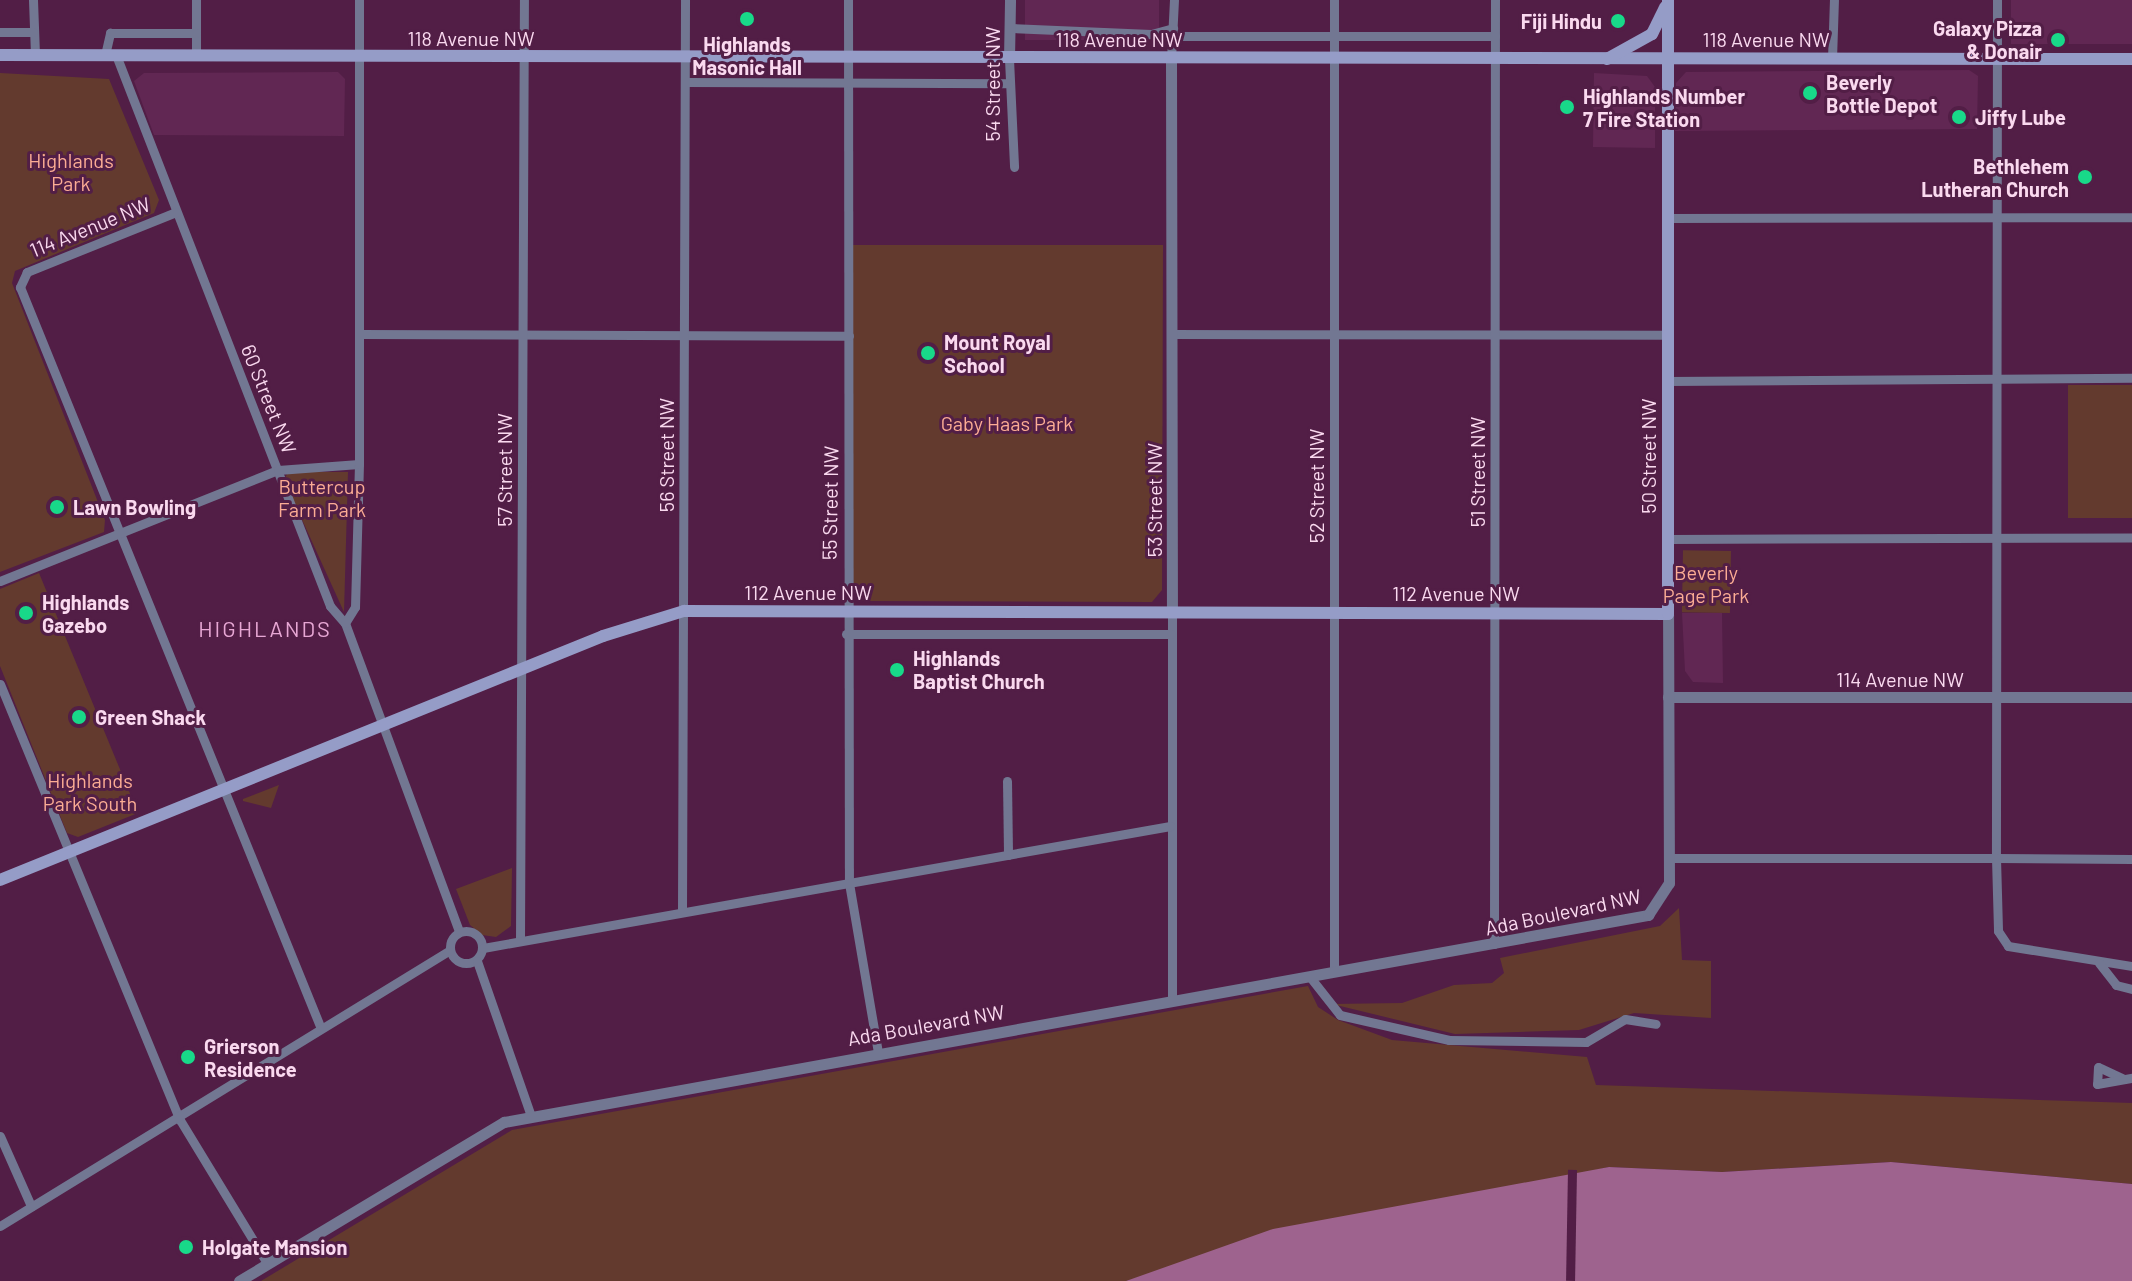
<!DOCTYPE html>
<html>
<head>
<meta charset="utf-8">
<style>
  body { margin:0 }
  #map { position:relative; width:2132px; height:1281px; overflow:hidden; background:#521e46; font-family:Barlow,sans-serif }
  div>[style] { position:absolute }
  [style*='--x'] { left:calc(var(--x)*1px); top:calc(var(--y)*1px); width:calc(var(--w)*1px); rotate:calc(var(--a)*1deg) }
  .built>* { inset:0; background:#612753; transform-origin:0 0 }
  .green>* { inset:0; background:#633a2e; transform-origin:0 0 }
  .water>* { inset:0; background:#9e638e }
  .pier>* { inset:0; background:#521e46; transform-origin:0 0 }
  .minor>* { height:9px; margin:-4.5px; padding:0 4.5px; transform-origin:4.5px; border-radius:4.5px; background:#727792 }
  .minor>.ring { margin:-4.5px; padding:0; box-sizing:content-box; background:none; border:9px solid #727792; border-radius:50% }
  .tertiary>* { height:11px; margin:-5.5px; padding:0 5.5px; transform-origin:5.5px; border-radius:5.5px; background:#727792 }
  .secondary>* { height:12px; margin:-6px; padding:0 6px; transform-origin:6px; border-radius:6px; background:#959cc7 }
  .dots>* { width:22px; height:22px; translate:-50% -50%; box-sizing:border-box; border:4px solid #521e46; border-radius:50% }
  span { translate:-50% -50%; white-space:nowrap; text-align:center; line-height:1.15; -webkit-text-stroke:6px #521e46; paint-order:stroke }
  .poi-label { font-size:20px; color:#fad9ef; font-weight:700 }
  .right { translate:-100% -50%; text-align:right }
  .left { translate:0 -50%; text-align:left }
  .street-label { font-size:20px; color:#fad9ef }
  .park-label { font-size:20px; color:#fbac94 }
  .neighbourhood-label { font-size:22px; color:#e7a7d4; letter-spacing:2px }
</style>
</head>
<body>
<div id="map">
  <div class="built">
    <div style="left:1025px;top:0;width:134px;height:40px"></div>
    <div style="left:2011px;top:0;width:121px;height:44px"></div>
    <div style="clip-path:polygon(1969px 70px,1978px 76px,1977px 129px,1675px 131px,1676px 83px,1686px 72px)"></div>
    <div style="clip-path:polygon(338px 72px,345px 79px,344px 136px,154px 135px,134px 81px,144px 73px)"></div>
    <div style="clip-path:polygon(1594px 73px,1647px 76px,1655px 87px,1655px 148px,1593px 147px)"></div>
    <div style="clip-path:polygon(1682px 613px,1722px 613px,1723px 683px,1693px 682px,1685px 671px)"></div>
  </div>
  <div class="green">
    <div style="clip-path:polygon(0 73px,109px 79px,159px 200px,154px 213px,15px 271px,12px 283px,105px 520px,104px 532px,0 572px)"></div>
    <div style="clip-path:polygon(853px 245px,1163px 245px,1162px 590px,1152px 602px,862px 601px,852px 590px)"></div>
    <div style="left:2068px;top:385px;width:64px;height:133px"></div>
    <div style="clip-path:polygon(288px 472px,348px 472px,344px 612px,284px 480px)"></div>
    <div style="left:1731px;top:551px;width:62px;height:48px;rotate:91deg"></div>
    <div style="clip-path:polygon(39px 573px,138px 813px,78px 837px,67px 833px,0 666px,0 589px)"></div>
    <div style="clip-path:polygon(279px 785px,271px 808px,243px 801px,243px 799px)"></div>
    <div style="clip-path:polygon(512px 868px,511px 926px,496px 937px,482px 935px,470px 925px,456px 889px)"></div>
    <div style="clip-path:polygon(1679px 908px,1682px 960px,1711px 961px,1711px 1018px,1634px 1013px,1579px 1030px,1455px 1034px,1332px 1004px,1402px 1003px,1454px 985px,1492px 983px,1504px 973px,1500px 958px,1660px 926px)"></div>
    <div style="clip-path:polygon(1308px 986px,1318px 1007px,1338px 1020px,1392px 1040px,1587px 1057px,1596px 1085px,2132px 1103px,2132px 1184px,1891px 1162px,1722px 1172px,1609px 1167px,1126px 1281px,261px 1281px,512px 1130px)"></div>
  </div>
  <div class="water">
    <div style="clip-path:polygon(1891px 1162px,2132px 1184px,2132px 1281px,1126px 1281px,1273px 1229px,1609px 1167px,1722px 1172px)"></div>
  </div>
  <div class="pier">
    <div style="left:1577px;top:1170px;width:111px;height:9px;rotate:91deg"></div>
  </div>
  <div class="minor">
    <div style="--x:33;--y:0;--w:55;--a:87.9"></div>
    <div style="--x:196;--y:0;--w:55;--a:90"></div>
    <div style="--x:848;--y:0;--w:883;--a:89.94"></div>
    <div style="--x:849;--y:883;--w:171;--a:80.3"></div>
    <div style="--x:1334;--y:0;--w:972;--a:90"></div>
    <div style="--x:1997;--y:0;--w:858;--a:90.07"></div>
    <div style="--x:1996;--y:858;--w:136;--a:0.4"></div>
    <div style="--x:1010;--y:28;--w:141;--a:2.4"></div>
    <div style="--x:1151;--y:34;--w:23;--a:-15"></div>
    <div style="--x:0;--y:32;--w:33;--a:0"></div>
    <div style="--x:1172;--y:36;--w:323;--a:0"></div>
    <div style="--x:105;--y:55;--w:23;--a:-77"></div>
    <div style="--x:110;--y:33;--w:86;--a:0"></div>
    <div style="--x:116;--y:55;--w:591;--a:68.77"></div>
    <div style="--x:330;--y:606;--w:23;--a:49"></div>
    <div style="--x:345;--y:623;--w:329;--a:69.7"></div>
    <div style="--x:1009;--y:59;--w:108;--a:87.3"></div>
    <div style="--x:1171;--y:59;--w:59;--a:-87.1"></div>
    <div style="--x:1832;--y:59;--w:59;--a:-88.1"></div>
    <div style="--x:685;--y:82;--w:323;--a:0.2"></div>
    <div style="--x:176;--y:212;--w:161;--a:158.1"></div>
    <div style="--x:27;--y:272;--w:17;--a:115"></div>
    <div style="--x:20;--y:287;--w:798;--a:67.91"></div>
    <div style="--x:1668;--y:218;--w:464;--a:-0.1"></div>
    <div style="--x:360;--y:334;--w:489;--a:0.2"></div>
    <div style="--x:1171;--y:334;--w:497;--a:0.1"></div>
    <div style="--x:1668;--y:381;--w:464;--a:-0.4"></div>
    <div style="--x:1669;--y:539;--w:463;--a:-0.2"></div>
    <div style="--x:0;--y:581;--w:299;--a:-21.8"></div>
    <div style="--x:278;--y:470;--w:81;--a:-4.2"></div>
    <div style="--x:1172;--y:613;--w:386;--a:90"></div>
    <div style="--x:345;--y:623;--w:19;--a:-58"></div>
    <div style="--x:355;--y:607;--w:143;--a:-88.4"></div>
    <div style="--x:359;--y:464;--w:464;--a:-90"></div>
    <div style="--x:846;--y:634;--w:325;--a:0"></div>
    <div style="--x:0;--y:684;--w:472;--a:67.6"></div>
    <div style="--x:180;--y:1120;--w:167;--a:58.7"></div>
    <div style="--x:1007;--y:781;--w:74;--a:89.2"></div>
    <div style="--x:1670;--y:858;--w:326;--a:0"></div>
    <div style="--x:1996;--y:858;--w:73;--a:88.4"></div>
    <div style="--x:1998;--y:931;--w:18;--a:56"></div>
    <div style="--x:2008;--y:946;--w:126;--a:9.2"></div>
    <div style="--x:682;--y:911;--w:911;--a:-89.81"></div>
    <div class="ring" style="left:450px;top:931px;width:23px;height:23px"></div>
    <div style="--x:520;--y:940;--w:940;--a:-89.76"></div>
    <div style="--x:1494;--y:944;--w:944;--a:-89.94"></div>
    <div style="--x:483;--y:948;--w:698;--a:-10.07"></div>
    <div style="--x:477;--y:961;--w:164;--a:70.8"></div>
    <div style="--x:2099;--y:963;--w:28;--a:52"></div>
    <div style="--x:2116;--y:985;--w:16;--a:14"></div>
    <div style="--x:1310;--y:977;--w:48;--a:51.7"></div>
    <div style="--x:1340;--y:1015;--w:112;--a:12.9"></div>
    <div style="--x:1449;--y:1040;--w:137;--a:0.8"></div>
    <div style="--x:1586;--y:1042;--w:45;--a:-30.5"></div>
    <div style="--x:1625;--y:1019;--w:31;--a:9"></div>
    <div style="--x:2122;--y:1078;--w:26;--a:-155"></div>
    <div style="--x:2098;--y:1067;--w:17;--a:93"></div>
    <div style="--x:2097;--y:1084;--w:36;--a:-10"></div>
    <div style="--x:0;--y:1136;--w:77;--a:66.1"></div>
    <div style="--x:0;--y:1226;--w:528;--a:-31.52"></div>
  </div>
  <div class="tertiary">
    <div style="--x:1009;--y:59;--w:59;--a:-89"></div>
    <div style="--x:1171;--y:59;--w:554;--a:89.9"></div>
    <div style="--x:1668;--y:697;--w:464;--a:0"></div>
    <div style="--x:239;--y:1281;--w:309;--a:-31"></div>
    <div style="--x:504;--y:1122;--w:1163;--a:-10.26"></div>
    <div style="--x:1648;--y:915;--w:38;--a:-57"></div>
    <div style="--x:1669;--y:883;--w:269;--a:-90.2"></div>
  </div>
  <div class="secondary">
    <div style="--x:0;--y:55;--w:2132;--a:0.11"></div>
    <div style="--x:1607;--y:59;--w:51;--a:-29.1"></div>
    <div style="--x:1652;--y:34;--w:30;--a:-64"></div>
    <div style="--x:0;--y:880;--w:650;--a:-22.03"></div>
    <div style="--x:603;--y:636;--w:85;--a:-17.2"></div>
    <div style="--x:684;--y:611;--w:984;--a:0.17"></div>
    <div style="--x:1668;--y:614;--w:614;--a:-90"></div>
  </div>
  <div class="dots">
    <div style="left:747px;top:19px;background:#18d989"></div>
    <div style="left:1618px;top:21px;background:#18d989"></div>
    <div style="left:2058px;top:40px;background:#18d989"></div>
    <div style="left:1810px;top:93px;background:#18d989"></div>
    <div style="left:1567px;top:107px;background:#18d989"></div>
    <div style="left:1959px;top:117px;background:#18d989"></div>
    <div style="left:2085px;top:177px;background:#18d989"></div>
    <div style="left:928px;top:353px;background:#18d989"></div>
    <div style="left:57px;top:507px;background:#18d989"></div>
    <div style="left:26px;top:613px;background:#18d989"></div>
    <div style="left:897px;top:670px;background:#18d989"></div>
    <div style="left:79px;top:717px;background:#18d989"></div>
    <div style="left:188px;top:1057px;background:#18d989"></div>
    <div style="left:186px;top:1247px;background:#18d989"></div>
  </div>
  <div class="poi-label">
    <span class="right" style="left:1602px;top:21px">Fiji Hindu</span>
    <span class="right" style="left:2042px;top:40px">Galaxy Pizza<br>&amp; Donair</span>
    <span style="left:747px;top:56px">Highlands<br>Masonic Hall</span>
    <span class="left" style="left:1826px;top:94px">Beverly<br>Bottle Depot</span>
    <span class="left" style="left:1583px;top:108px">Highlands Number<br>7 Fire Station</span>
    <span class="left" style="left:1975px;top:117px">Jiffy Lube</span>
    <span class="right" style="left:2069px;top:178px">Bethlehem<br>Lutheran Church</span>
    <span class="left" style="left:944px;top:354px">Mount Royal<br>School</span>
    <span class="left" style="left:73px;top:507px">Lawn Bowling</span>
    <span class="left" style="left:42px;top:614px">Highlands<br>Gazebo</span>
    <span class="left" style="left:913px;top:670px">Highlands<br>Baptist Church</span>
    <span class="left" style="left:95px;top:717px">Green Shack</span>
    <span class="left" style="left:204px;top:1058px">Grierson<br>Residence</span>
    <span class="left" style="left:202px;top:1247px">Holgate Mansion</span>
  </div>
  <div class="street-label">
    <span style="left:471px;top:38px">118 Avenue NW</span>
    <span style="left:1119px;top:39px">118 Avenue NW</span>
    <span style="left:1766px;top:39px">118 Avenue NW</span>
    <span style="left:992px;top:84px;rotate:-90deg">54 Street NW</span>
    <span style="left:90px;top:227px;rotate:-22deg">114 Avenue NW</span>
    <span style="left:269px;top:399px;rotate:68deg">60 Street NW</span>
    <span style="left:666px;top:455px;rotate:-90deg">56 Street NW</span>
    <span style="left:1648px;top:456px;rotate:-90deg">50 Street NW</span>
    <span style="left:504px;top:470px;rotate:-90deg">57 Street NW</span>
    <span style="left:1477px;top:472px;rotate:-90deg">51 Street NW</span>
    <span style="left:1316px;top:486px;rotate:-90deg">52 Street NW</span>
    <span style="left:1154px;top:500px;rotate:-90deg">53 Street NW</span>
    <span style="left:830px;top:503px;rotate:-89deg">55 Street NW</span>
    <span style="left:808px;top:592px">112 Avenue NW</span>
    <span style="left:1456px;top:593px">112 Avenue NW</span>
    <span style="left:1900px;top:679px">114 Avenue NW</span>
    <span style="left:1563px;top:912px;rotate:-12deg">Ada Boulevard NW</span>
    <span style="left:926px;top:1025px;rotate:-10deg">Ada Boulevard NW</span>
  </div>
  <div class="park-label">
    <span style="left:71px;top:172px">Highlands<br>Park</span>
    <span style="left:1007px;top:423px">Gaby Haas Park</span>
    <span style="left:322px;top:498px">Buttercup<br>Farm Park</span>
    <span style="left:1706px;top:584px">Beverly<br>Page Park</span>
    <span style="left:90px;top:792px">Highlands<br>Park South</span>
  </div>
  <div class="neighbourhood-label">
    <span style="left:265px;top:629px">HIGHLANDS</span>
  </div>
</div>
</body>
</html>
